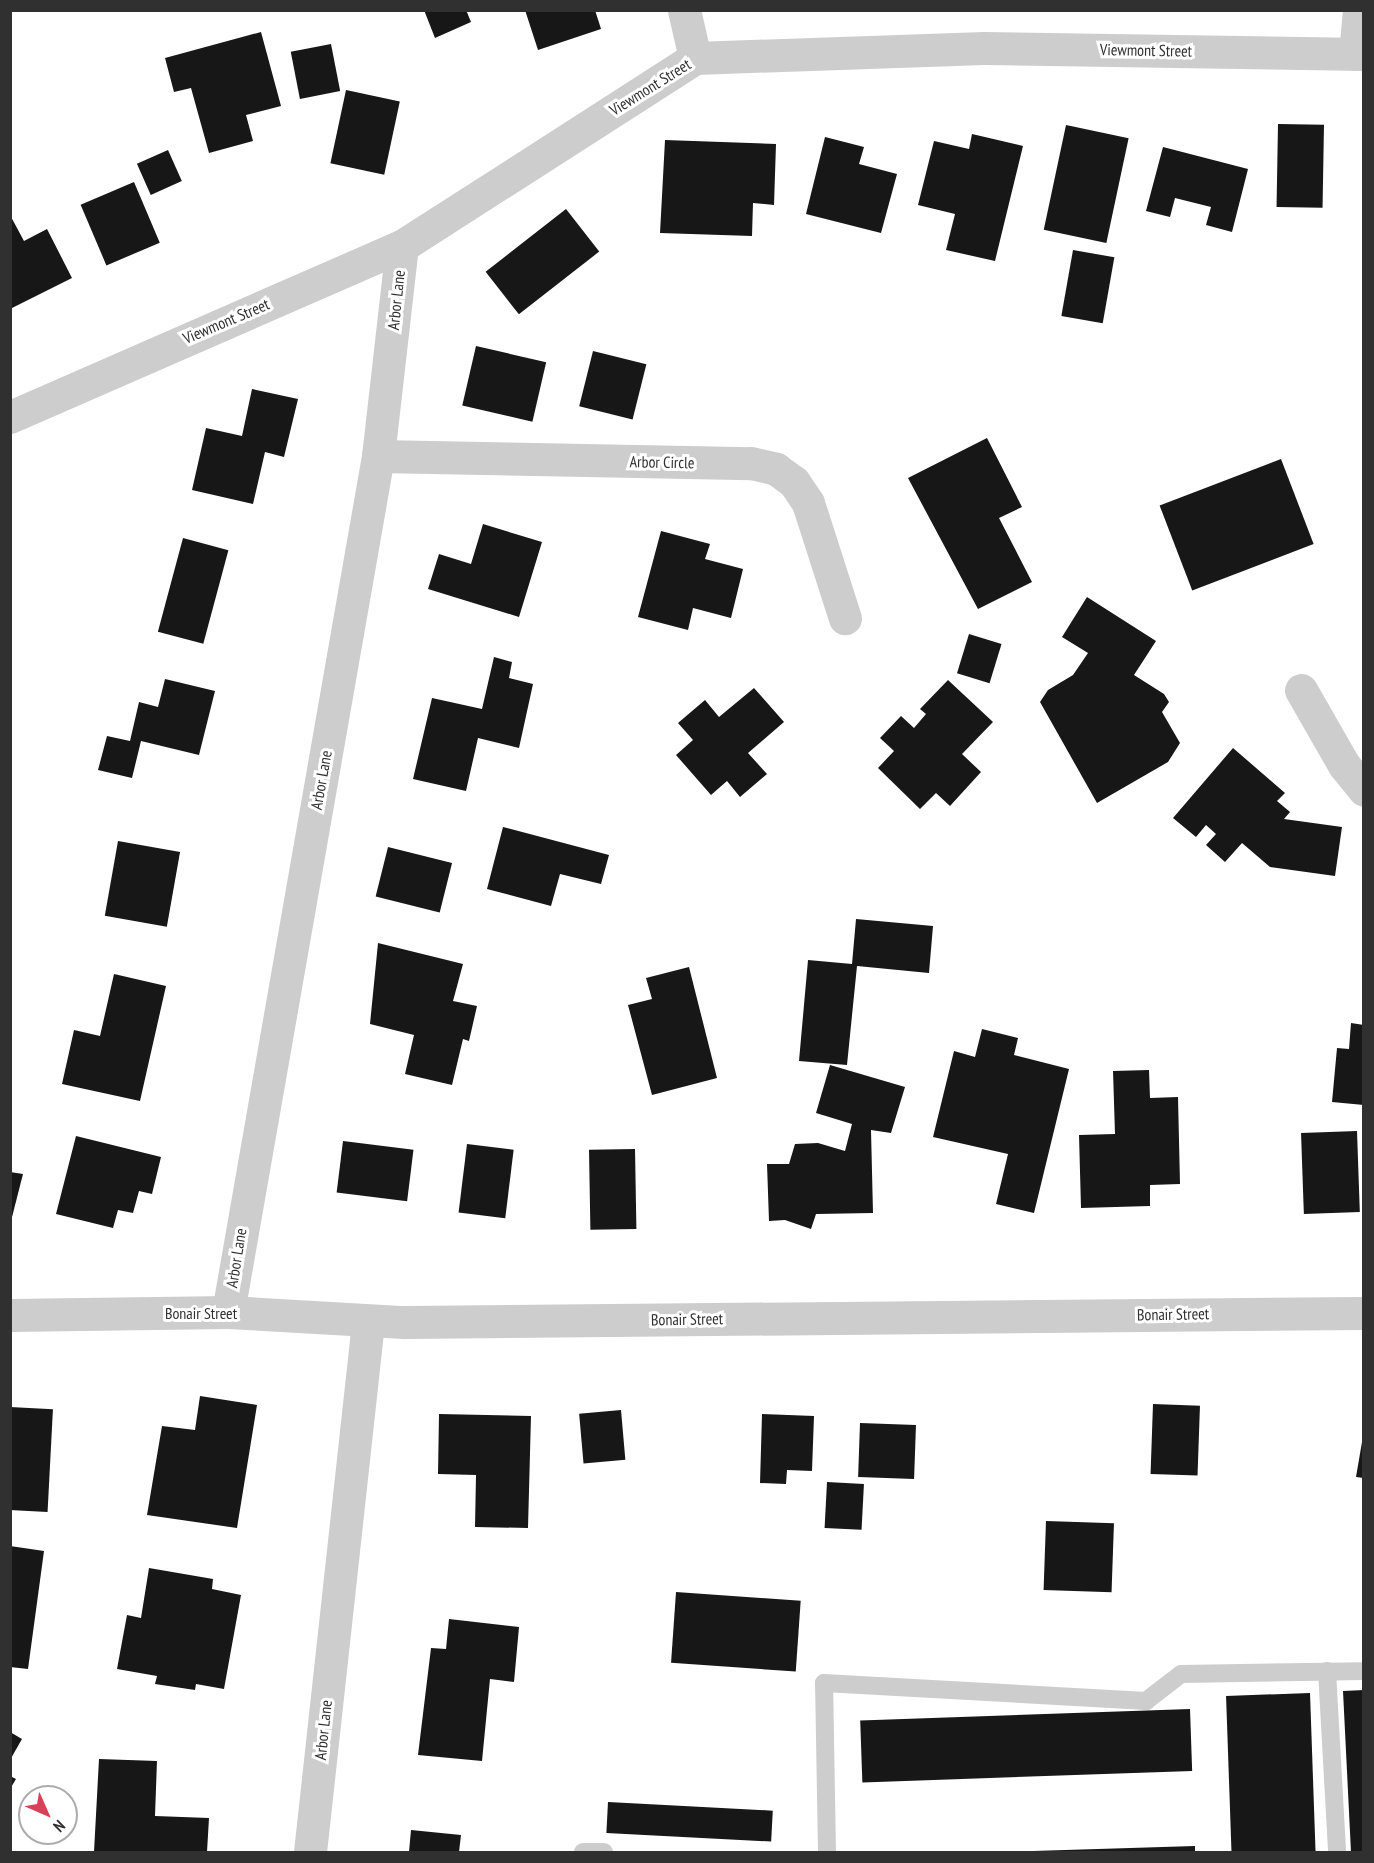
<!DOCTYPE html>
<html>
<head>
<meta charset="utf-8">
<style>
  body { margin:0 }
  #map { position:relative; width:1374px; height:1863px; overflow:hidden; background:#fff; font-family:"PT Sans Narrow",sans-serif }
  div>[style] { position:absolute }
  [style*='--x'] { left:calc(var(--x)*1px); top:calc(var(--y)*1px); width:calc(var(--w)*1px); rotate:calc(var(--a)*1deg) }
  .building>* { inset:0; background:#171717; transform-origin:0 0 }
  .service>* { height:18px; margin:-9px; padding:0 9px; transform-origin:9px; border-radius:9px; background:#cdcdcd }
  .minor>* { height:33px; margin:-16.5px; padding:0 16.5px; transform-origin:16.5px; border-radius:16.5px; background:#cdcdcd }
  span { translate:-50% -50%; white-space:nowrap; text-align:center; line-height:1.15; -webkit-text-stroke:6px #fff; paint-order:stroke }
  .street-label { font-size:16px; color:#303030 }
  .frame { position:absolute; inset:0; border:12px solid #303030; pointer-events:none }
  .north { position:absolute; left:18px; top:1785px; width:60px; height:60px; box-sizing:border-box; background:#fff; border:2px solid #acacac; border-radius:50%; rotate:135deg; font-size:16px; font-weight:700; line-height:24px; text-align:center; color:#303030 }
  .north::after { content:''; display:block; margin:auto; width:21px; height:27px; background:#d84158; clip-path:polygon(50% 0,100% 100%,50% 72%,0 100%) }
</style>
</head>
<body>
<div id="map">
  <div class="building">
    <div style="clip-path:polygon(424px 10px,466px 10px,471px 22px,435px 38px)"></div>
    <div style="clip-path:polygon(525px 10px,595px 10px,601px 29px,538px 50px)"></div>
    <div style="clip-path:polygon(261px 32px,281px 106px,246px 115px,253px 141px,209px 153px,191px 88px,174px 92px,165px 58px)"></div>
    <div style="left:331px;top:44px;width:48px;height:41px;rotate:79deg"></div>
    <div style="left:346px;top:90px;width:55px;height:75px;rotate:12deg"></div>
    <div style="left:1278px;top:124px;width:46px;height:83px;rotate:1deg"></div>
    <div style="left:1066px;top:125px;width:64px;height:107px;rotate:12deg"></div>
    <div style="clip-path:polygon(972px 134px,1023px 146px,995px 261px,946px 250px,955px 214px,918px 205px,934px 141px,969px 149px)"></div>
    <div style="clip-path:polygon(825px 137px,864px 147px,859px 164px,897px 174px,881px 233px,806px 214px)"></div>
    <div style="clip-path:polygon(665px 140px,776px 144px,774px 205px,753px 203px,752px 236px,660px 233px)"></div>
    <div style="clip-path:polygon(1163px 147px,1248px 169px,1232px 232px,1206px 225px,1211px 207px,1175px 198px,1170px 217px,1146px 211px)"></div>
    <div style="left:168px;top:150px;width:34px;height:34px;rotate:66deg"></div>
    <div style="left:134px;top:182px;width:66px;height:58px;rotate:67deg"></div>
    <div style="left:566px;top:209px;width:54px;height:102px;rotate:52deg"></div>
    <div style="clip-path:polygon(10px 215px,24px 241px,47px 229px,72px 278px,10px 309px)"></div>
    <div style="left:1073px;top:250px;width:42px;height:67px;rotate:10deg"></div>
    <div style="left:476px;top:346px;width:72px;height:61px;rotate:13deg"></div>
    <div style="left:593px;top:351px;width:55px;height:57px;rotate:14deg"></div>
    <div style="clip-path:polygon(252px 389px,298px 399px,284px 457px,265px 452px,253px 504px,192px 490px,206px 428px,242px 436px)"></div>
    <div style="clip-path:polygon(987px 438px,1022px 507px,999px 518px,1032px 582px,978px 609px,908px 478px)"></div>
    <div style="left:1281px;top:459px;width:91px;height:130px;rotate:69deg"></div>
    <div style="clip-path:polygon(483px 524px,542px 542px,519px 617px,428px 589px,439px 554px,471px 564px)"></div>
    <div style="clip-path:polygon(661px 531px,710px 544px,705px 559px,743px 569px,731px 618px,693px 608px,688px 630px,638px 617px)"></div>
    <div style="left:183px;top:538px;width:47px;height:97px;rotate:15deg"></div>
    <div style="clip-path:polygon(1087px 597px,1156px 641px,1134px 675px,1164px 694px,1169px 702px,1162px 712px,1180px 743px,1168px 762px,1097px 803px,1040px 702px,1048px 690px,1073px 675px,1088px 653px,1062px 637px)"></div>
    <div style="left:969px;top:634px;width:34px;height:41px;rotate:17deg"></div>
    <div style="clip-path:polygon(494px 657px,512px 662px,509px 678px,533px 684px,519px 748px,478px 738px,466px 791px,413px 779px,432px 698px,482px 709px)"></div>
    <div style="clip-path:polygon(165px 679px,215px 691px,199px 755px,141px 741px,132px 778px,98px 770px,107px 736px,130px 741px,139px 702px,158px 707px)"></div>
    <div style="clip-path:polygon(948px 680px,993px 722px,962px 754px,981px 772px,950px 806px,936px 793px,920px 809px,878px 768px,894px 751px,880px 738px,901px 716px,914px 728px,926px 714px,920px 709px)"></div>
    <div style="clip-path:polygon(754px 688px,784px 722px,748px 753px,767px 774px,740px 797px,727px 781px,711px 795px,676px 755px,693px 740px,678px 723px,705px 700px,719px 717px)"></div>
    <div style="clip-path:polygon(1233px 748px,1285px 793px,1277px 801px,1290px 812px,1284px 819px,1342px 827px,1335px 876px,1270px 867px,1242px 843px,1225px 862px,1206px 845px,1216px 834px,1206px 825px,1196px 837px,1173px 818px)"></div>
    <div style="clip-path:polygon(503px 827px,609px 855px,601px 884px,560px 874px,551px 906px,487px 889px)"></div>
    <div style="left:118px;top:841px;width:63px;height:76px;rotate:10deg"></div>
    <div style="left:388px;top:847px;width:66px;height:51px;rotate:14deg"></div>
    <div style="clip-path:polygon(856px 919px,933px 926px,929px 973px,857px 966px,847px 1065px,799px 1061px,808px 960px,852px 964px)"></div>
    <div style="clip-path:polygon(378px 943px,463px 964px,453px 1001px,477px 1006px,469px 1041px,463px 1039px,452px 1085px,405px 1074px,414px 1035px,370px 1024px)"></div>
    <div style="clip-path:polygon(689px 967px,717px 1078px,652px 1095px,628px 1005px,652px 999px,646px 978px)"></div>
    <div style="clip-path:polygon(114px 974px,166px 986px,140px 1101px,62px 1084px,74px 1030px,100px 1036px)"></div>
    <div style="clip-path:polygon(1351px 1023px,1364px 1025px,1364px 1105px,1332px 1102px,1337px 1048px,1349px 1049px)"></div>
    <div style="clip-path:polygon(982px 1029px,1018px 1038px,1014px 1055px,1069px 1069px,1034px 1213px,996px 1204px,1008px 1154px,933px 1137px,954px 1051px,975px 1057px)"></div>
    <div style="clip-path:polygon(830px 1065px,905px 1087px,891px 1133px,871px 1130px,873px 1213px,816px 1214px,811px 1229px,785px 1220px,769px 1221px,767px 1164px,789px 1164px,795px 1144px,818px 1143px,845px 1151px,852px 1124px,816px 1113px)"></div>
    <div style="clip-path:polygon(1149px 1070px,1150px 1098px,1178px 1097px,1180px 1184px,1150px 1185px,1150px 1206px,1081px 1208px,1079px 1135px,1115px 1134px,1113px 1071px)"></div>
    <div style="left:1357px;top:1131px;width:81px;height:56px;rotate:88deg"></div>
    <div style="clip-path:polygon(76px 1136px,161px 1157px,152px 1194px,139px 1191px,133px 1213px,118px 1210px,113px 1228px,56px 1214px)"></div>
    <div style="left:343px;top:1141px;width:71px;height:52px;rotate:7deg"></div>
    <div style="left:467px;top:1144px;width:47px;height:69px;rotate:7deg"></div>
    <div style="left:635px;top:1149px;width:80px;height:46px;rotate:89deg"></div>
    <div style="clip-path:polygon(10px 1172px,23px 1174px,11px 1221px,10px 1221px)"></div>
    <div style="clip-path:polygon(200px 1396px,257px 1405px,237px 1528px,147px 1515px,162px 1426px,195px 1430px)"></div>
    <div style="left:1153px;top:1404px;width:47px;height:70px;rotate:2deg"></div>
    <div style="left:10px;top:1407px;width:43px;height:103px;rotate:3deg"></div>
    <div style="left:621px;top:1410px;width:50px;height:42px;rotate:85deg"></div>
    <div style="clip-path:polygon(439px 1414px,531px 1416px,528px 1528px,475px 1527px,476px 1475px,438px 1474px)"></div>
    <div style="clip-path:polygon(762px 1414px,814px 1416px,812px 1471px,787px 1470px,786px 1484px,760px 1483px)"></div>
    <div style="left:860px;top:1423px;width:56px;height:54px;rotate:2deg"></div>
    <div style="clip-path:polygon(1362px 1442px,1364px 1442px,1364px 1478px,1356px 1477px)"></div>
    <div style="left:827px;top:1482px;width:37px;height:46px;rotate:3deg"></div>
    <div style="left:1046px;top:1521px;width:68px;height:69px;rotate:2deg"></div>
    <div style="clip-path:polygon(10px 1546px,44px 1551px,28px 1669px,10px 1667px)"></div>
    <div style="clip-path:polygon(149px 1568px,213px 1579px,212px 1589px,241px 1595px,224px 1689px,196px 1684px,195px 1690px,155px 1684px,157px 1676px,117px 1669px,127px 1615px,141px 1618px)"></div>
    <div style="left:676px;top:1592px;width:125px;height:71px;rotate:4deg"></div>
    <div style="clip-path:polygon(449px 1619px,519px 1627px,514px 1682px,490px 1679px,482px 1761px,418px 1755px,431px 1648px,446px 1649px)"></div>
    <div style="clip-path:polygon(1364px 1690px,1364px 1852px,1351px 1852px,1343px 1691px)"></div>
    <div style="left:1310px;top:1693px;width:159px;height:84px;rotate:88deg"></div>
    <div style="left:1190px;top:1709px;width:62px;height:330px;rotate:88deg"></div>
    <div style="clip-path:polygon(10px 1732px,22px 1739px,10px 1760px)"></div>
    <div style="clip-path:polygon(99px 1759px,157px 1761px,155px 1816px,209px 1818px,207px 1852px,94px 1852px)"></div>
    <div style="clip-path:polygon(10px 1776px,16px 1779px,10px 1789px)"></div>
    <div style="left:608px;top:1802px;width:165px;height:31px;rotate:3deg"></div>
    <div style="clip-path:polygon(411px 1830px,461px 1835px,459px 1852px,409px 1852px)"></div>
    <div style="clip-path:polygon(1195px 1846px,1195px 1852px,1033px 1852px,1033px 1851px)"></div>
  </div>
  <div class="service">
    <div style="--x:1327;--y:1671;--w:181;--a:86.8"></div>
    <div style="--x:583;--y:1852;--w:21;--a:0"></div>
    <div style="--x:827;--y:1852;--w:169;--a:-91"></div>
    <div style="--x:824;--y:1683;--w:323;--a:3.2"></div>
    <div style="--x:1146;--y:1701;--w:44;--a:-37.6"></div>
    <div style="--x:1181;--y:1674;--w:183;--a:-0.9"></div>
  </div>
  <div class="minor">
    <div style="--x:684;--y:10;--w:49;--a:77.1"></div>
    <div style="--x:1355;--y:54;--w:44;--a:-84.8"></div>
    <div style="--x:10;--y:417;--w:428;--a:-23.6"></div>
    <div style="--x:402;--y:246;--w:348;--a:-32.7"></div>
    <div style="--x:695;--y:58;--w:289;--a:-2"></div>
    <div style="--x:984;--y:48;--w:380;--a:0.9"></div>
    <div style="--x:378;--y:456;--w:373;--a:1.1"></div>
    <div style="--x:751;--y:463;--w:26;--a:13"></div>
    <div style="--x:776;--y:469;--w:22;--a:36"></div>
    <div style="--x:794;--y:482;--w:25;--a:56"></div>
    <div style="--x:808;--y:503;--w:121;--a:72.2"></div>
    <div style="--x:1301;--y:690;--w:86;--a:60.2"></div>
    <div style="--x:1344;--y:765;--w:32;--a:51"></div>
    <div style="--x:228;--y:1312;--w:869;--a:-80.06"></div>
    <div style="--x:378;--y:456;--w:211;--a:-83.5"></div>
    <div style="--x:10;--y:1315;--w:218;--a:-0.8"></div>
    <div style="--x:228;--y:1312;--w:176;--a:3.3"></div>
    <div style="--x:404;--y:1322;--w:960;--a:-0.54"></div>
    <div style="--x:310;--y:1852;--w:533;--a:-83.75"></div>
  </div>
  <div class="street-label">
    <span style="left:1146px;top:50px;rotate:1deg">Viewmont Street</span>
    <span style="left:650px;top:87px;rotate:-32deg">Viewmont Street</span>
    <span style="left:396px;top:300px;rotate:-84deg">Arbor Lane</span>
    <span style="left:226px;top:321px;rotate:-23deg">Viewmont Street</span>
    <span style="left:662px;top:462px;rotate:1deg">Arbor Circle</span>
    <span style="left:321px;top:780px;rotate:-80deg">Arbor Lane</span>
    <span style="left:236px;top:1258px;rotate:-81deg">Arbor Lane</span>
    <span style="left:201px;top:1313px">Bonair Street</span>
    <span style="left:1173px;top:1314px;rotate:-1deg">Bonair Street</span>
    <span style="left:687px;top:1319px;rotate:-1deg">Bonair Street</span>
    <span style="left:323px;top:1730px;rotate:-84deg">Arbor Lane</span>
  </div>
  <div class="frame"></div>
  <div class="north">N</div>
</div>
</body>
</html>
